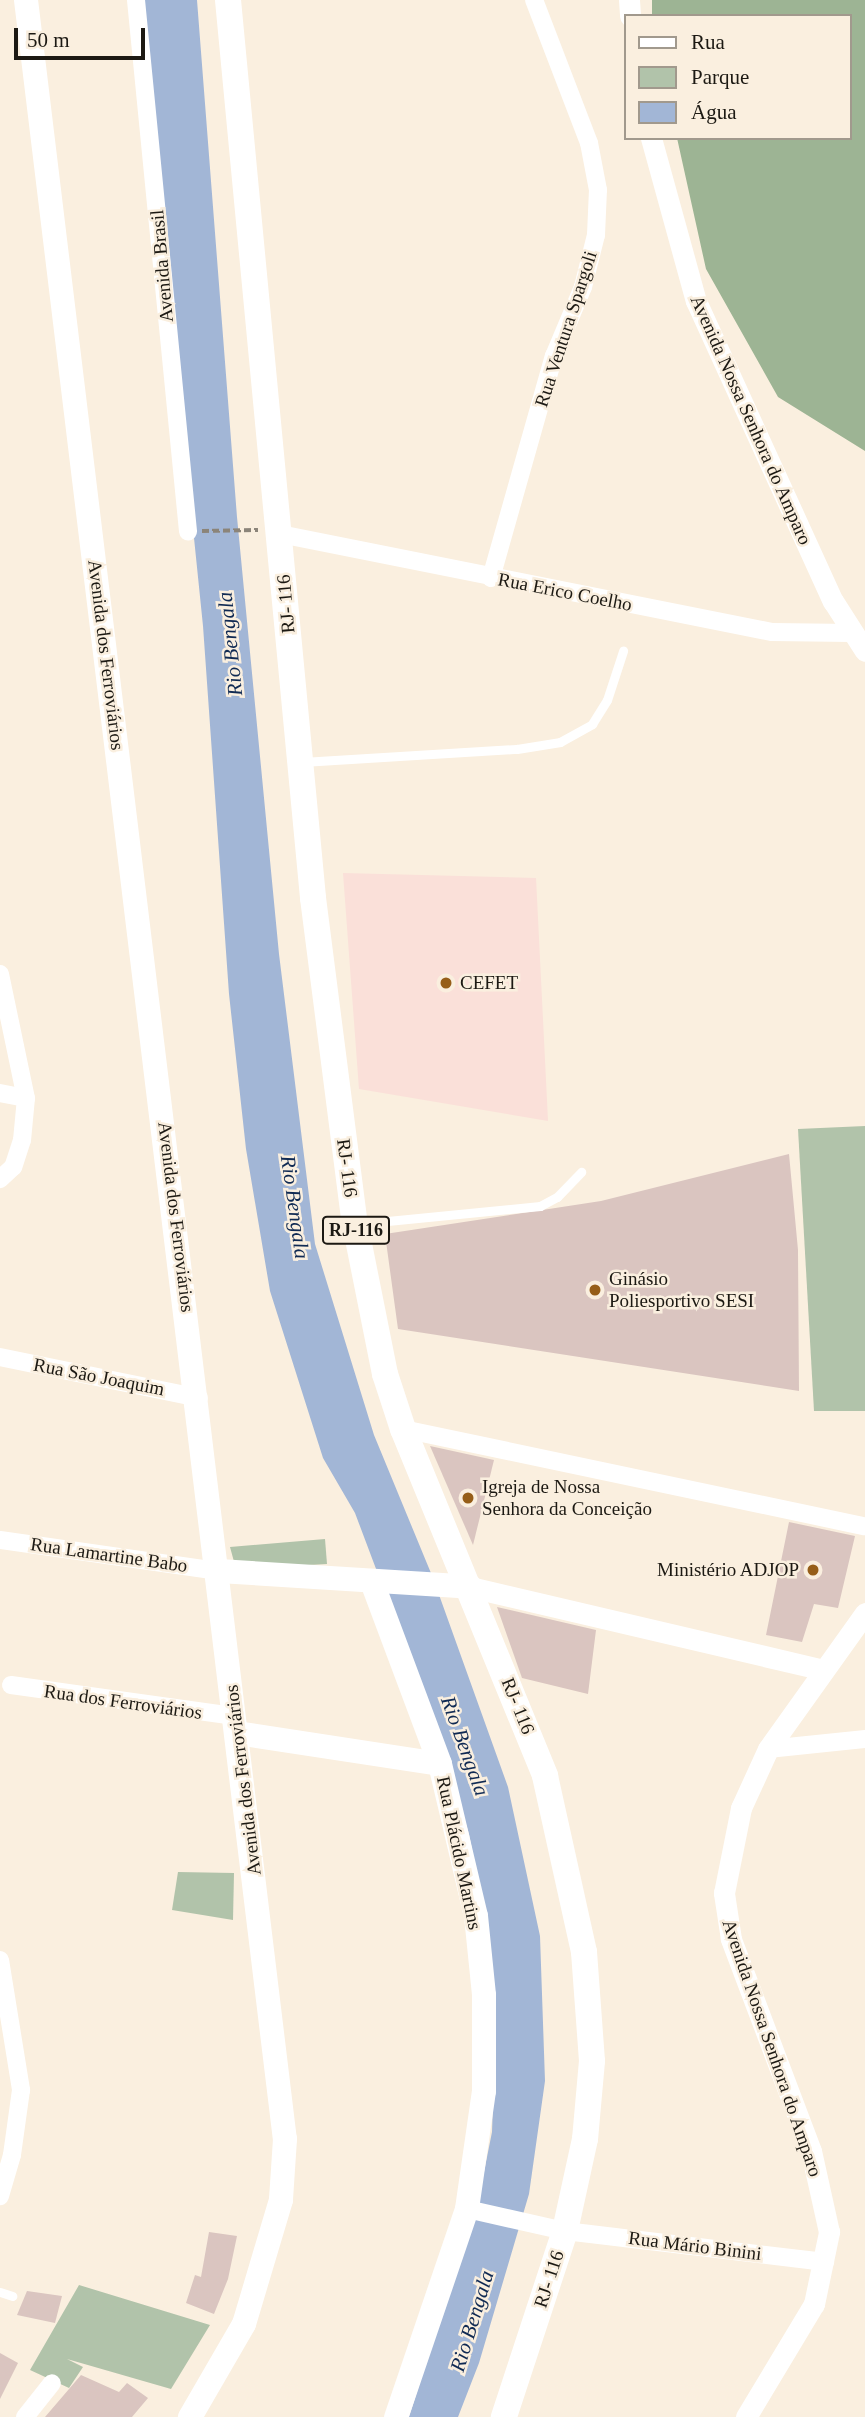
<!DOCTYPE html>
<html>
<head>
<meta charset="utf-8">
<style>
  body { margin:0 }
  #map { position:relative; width:865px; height:2417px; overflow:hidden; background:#faefdf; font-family:Georgia,serif }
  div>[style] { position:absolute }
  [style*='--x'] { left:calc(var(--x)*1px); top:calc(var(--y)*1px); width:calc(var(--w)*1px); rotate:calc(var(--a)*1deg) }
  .education>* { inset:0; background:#fae0d9 }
  .green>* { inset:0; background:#b1c3aa }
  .forest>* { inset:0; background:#9db494 }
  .water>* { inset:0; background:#a2b6d6 }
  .building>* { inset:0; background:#dac5c0 }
  .path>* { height:3.5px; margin-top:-1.75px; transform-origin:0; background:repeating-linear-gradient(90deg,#8b8479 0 7px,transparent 0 10.5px) }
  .service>* { height:9px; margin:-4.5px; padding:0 4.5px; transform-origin:4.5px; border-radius:4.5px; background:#fff }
  .minor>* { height:18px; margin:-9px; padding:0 9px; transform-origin:9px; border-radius:9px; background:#fff }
  .tertiary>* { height:21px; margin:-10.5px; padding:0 10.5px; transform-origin:10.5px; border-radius:10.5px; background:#fff }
  .secondary>* { height:24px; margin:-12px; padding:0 12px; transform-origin:12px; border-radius:12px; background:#fff }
  .primary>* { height:26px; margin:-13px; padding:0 13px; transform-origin:13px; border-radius:13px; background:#fff }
  .dots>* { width:19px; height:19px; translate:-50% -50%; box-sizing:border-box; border:4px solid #faefdf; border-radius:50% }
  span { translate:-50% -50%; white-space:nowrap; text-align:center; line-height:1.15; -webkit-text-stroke:5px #faefdf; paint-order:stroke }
  .shield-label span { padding:2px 5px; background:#faefdf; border:2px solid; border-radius:5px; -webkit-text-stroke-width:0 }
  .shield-label { font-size:18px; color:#1c1913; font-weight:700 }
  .street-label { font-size:19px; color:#1c1913 }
  .poi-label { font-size:19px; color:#1c1913 }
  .left { translate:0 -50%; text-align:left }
  .right { translate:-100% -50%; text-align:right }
  .water-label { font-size:21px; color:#102a53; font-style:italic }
  .legend { position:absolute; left:624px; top:14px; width:228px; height:126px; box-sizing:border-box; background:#faefdf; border:2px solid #a1998d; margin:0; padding:9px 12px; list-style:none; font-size:21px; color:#1c1913 }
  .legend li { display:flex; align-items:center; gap:14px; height:35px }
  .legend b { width:35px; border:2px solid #a1998d }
  .scale { position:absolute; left:14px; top:28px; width:131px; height:32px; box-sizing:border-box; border:4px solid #1c1913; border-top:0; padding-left:9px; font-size:21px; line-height:24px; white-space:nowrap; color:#1c1913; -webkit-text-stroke:5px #faefdf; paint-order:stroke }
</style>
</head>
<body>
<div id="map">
  <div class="education">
    <div style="clip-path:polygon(343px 873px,536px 878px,548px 1121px,359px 1089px)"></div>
  </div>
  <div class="green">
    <div style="clip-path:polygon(865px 1126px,865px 1411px,814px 1411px,798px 1129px)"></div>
    <div style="clip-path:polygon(325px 1539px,327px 1564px,236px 1569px,230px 1547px)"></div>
    <div style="clip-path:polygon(178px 1872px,234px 1873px,233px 1920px,172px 1910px)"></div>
    <div style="clip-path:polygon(79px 2285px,210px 2325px,171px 2389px,67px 2359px,83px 2367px,69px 2388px,30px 2370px)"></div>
  </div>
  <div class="forest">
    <div style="clip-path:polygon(652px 0,865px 0,865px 451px,778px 397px,706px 269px,677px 138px,849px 138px,849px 16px,652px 16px)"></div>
  </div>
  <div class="water">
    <div style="clip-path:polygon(139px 0,197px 0,237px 517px,279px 954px,315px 1244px,374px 1435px,433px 1578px,508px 1787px,540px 1936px,545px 2081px,529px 2194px,479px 2363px,458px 2417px,409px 2417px,479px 2197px,492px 2132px,496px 2021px,490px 1943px,469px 1834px,440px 1739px,355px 1513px,323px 1458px,270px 1291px,246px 1149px,229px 994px,203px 626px)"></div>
  </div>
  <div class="building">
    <div style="clip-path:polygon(789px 1154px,798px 1250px,799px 1391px,398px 1329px,385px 1234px,601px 1201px)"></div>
    <div style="clip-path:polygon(430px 1446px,494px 1460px,473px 1545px)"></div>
    <div style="clip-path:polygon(789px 1522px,855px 1536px,838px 1608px,814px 1604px,802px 1642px,766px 1635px)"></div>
    <div style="clip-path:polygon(497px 1607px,596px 1630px,588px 1694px,522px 1678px)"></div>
    <div style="clip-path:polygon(209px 2232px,237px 2236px,228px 2279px,214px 2314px,186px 2303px,195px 2275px,201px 2277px)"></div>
    <div style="clip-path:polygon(27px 2291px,62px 2296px,55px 2323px,17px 2315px)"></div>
    <div style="clip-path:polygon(0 2353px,18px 2363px,0 2399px)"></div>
    <div style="clip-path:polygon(81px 2375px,119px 2392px,127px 2383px,148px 2398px,132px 2417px,45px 2417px)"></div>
  </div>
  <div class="path">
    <div style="--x:202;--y:531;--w:56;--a:-1"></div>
  </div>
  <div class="service">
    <div style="--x:302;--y:762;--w:215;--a:-3.5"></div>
    <div style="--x:517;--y:749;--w:44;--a:-9.2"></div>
    <div style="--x:560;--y:742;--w:37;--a:-29"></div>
    <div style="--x:592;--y:724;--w:28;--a:-58"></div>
    <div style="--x:607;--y:700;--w:52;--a:-71.9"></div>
    <div style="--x:357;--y:1224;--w:184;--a:-5.6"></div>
    <div style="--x:540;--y:1206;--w:19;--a:-28"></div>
    <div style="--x:557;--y:1197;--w:35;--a:-46"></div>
    <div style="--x:0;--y:2292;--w:13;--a:18"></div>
  </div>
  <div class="minor">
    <div style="--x:136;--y:0;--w:534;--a:84.41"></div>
    <div style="--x:280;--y:534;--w:502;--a:11.27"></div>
    <div style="--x:772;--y:632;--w:79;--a:0.7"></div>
    <div style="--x:491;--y:578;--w:231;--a:-74.2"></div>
    <div style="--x:554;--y:356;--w:75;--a:-67.2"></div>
    <div style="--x:583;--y:287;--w:54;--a:-76"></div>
    <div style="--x:596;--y:235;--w:45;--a:-87.5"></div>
    <div style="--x:598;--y:190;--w:48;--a:-100.8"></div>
    <div style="--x:589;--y:143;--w:153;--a:-111"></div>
    <div style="--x:0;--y:974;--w:127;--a:78.2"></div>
    <div style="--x:26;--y:1098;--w:42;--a:95.4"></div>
    <div style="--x:22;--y:1140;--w:28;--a:108"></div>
    <div style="--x:13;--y:1167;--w:18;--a:137"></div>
    <div style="--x:0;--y:1093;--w:26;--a:11"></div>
    <div style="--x:0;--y:1357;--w:203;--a:11.6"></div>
    <div style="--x:403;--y:1429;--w:472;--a:11.9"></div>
    <div style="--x:0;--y:1540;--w:221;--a:8.1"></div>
    <div style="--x:11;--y:1685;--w:226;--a:7.9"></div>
    <div style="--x:768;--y:1749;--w:98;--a:-5.9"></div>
    <div style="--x:0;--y:1960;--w:132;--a:80.8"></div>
    <div style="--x:21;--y:2090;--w:66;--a:97.9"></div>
    <div style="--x:12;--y:2155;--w:43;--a:106.3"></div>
    <div style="--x:467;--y:2209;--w:100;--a:12.7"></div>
    <div style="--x:565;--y:2231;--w:262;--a:6.8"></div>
    <div style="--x:25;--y:2417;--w:43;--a:-51.5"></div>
  </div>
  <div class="tertiary">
    <div style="--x:629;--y:0;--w:16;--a:86"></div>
    <div style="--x:651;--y:138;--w:169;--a:74.6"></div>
    <div style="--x:696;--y:301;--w:330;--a:65.5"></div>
    <div style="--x:833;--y:601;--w:59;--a:57.4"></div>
    <div style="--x:470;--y:1587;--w:363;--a:13.2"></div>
    <div style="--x:746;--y:2417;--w:132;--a:-59"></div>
    <div style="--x:814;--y:2304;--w:74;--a:-78.2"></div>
    <div style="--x:829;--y:2232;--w:83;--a:-102.5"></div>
    <div style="--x:811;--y:2151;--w:227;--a:-110.7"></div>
    <div style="--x:731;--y:1939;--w:47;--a:-98.7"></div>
    <div style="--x:724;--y:1893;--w:87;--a:-78.7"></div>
    <div style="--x:741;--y:1808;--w:65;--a:-65.4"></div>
    <div style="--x:768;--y:1749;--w:167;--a:-54.5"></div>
  </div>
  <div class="secondary">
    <div style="--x:26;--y:0;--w:2155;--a:83.1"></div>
    <div style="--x:285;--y:2139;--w:61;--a:93.8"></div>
    <div style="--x:281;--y:2200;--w:129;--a:106.6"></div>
    <div style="--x:244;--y:2324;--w:108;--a:120.1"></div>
    <div style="--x:219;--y:1571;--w:252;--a:3.6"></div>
    <div style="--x:372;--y:1582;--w:194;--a:69.5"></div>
    <div style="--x:440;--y:1764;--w:156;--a:76.7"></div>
    <div style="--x:476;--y:1916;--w:79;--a:84.2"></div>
    <div style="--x:484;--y:1995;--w:96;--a:90"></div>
    <div style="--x:484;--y:2091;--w:119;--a:98.2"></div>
    <div style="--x:467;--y:2209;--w:220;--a:108.8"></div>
    <div style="--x:237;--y:1733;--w:205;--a:8.7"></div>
  </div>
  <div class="primary">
    <div style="--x:228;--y:0;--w:902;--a:84.59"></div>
    <div style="--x:313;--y:898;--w:329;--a:82.7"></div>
    <div style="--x:355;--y:1224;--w:153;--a:78.7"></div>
    <div style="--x:385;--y:1374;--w:58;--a:71.9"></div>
    <div style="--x:403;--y:1429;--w:375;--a:67.7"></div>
    <div style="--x:545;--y:1776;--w:180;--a:77.5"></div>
    <div style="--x:584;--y:1952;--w:109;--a:85.8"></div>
    <div style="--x:592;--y:2061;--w:78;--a:95.1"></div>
    <div style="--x:585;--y:2139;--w:94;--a:102.3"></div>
    <div style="--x:565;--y:2231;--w:196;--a:108.2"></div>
  </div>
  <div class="dots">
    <div style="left:446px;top:983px;background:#965e18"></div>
    <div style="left:595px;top:1290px;background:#965e18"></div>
    <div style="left:468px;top:1498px;background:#965e18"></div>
    <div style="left:813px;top:1570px;background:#965e18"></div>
  </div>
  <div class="shield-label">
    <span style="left:356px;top:1230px">RJ-116</span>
  </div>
  <div class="street-label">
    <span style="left:162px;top:266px;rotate:-95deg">Avenida Brasil</span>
    <span style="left:566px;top:329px;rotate:-72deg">Rua Ventura Spargoli</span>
    <span style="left:751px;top:420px;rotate:66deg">Avenida Nossa Senhora do Amparo</span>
    <span style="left:565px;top:592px;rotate:11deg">Rua Erico Coelho</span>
    <span style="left:286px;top:604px;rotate:-95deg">RJ- 116</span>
    <span style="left:106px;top:655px;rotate:83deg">Avenida dos Ferroviários</span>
    <span style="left:347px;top:1168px;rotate:82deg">RJ- 116</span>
    <span style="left:176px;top:1217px;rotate:83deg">Avenida dos Ferroviários</span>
    <span style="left:99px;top:1377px;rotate:11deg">Rua São Joaquim</span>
    <span style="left:109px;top:1555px;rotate:8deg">Rua Lamartine Babo</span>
    <span style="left:123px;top:1702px;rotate:8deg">Rua dos Ferroviários</span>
    <span style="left:518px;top:1706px;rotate:68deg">RJ- 116</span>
    <span style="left:243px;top:1780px;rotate:-97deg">Avenida dos Ferroviários</span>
    <span style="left:459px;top:1853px;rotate:78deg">Rua Plácido Martins</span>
    <span style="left:772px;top:2048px;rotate:71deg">Avenida Nossa Senhora do Amparo</span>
    <span style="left:695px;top:2246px;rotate:7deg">Rua Mário Binini</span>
    <span style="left:549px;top:2279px;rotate:-72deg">RJ- 116</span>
  </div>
  <div class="poi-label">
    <span class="left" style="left:460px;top:983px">CEFET</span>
    <span class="left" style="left:609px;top:1290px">Ginásio<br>Poliesportivo SESI</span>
    <span class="left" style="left:482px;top:1498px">Igreja de Nossa<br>Senhora da Conceição</span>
    <span class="right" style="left:799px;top:1570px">Ministério ADJOP</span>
  </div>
  <div class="water-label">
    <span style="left:230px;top:644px;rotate:-96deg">Rio Bengala</span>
    <span style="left:295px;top:1207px;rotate:82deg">Rio Bengala</span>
    <span style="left:465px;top:1746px;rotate:70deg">Rio Bengala</span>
    <span style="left:472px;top:2321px;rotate:-73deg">Rio Bengala</span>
  </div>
  <ul class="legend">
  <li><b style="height:9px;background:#fff"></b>Rua</li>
  <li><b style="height:19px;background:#b1c3aa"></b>Parque</li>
  <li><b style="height:19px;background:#a2b6d6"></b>Água</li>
  </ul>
  <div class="scale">50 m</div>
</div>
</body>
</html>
